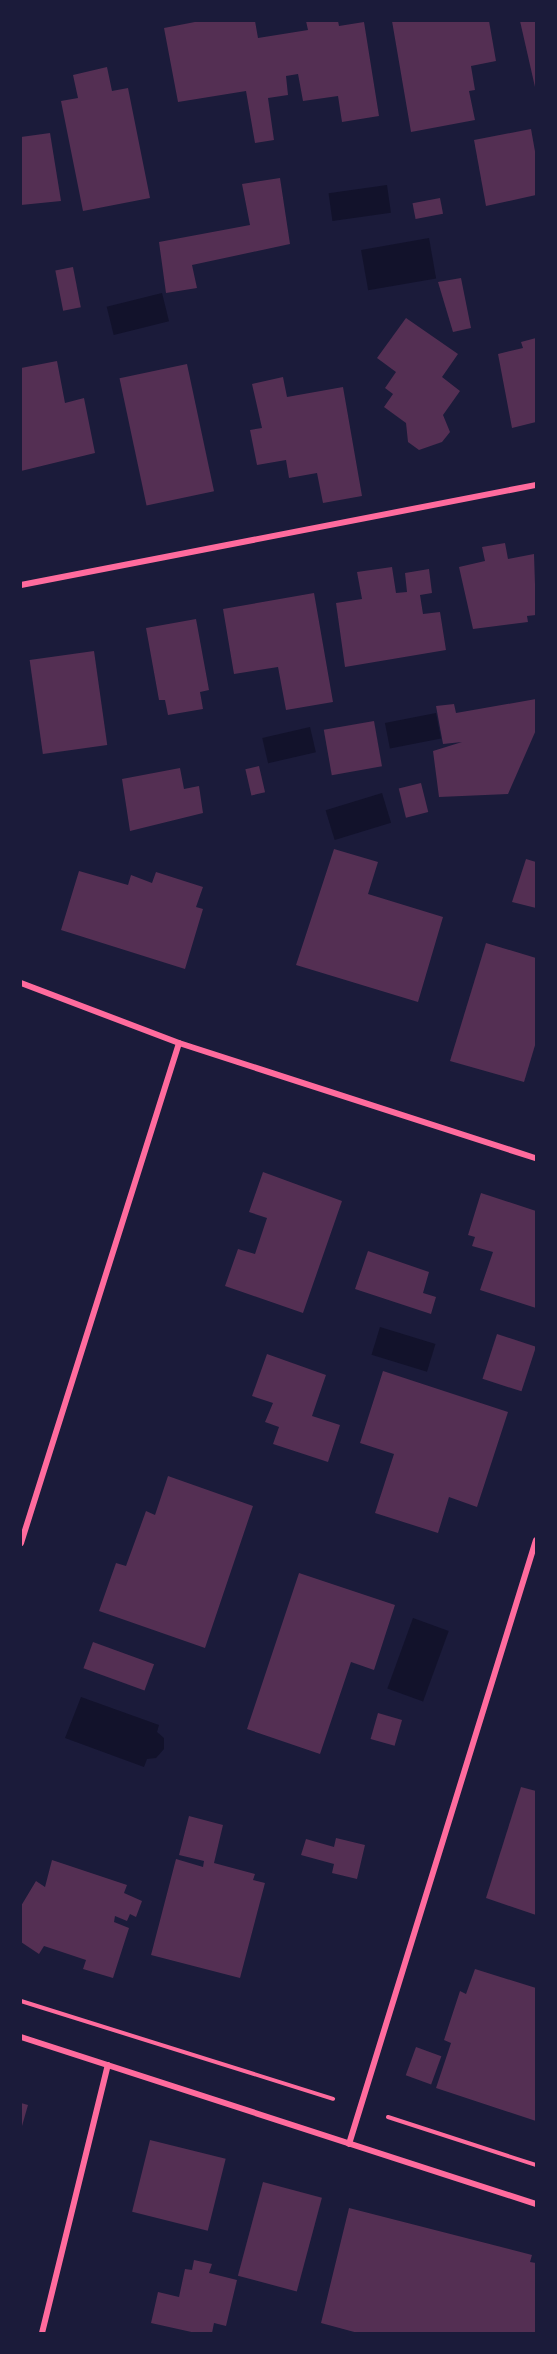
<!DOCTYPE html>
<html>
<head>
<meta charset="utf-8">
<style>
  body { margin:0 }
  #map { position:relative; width:557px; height:2354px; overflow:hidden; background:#1b1b3a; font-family:"IBM Plex Sans",sans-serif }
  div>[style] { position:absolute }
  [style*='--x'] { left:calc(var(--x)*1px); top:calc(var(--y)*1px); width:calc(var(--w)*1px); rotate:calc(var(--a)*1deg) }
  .water>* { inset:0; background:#12122b; transform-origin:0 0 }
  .building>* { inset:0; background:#542f53; transform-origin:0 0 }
  .path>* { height:4px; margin:-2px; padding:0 2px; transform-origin:2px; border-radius:2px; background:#ff6b9d }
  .minor>* { height:6px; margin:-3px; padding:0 3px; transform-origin:3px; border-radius:3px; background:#ff6b9d }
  span { translate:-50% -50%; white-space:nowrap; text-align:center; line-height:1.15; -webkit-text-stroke:5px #1b1b3a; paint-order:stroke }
  .frame { position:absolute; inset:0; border:22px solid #1b1b3a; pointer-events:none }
</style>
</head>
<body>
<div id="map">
  <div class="water">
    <div style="left:387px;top:185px;width:28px;height:59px;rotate:82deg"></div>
    <div style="left:429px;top:238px;width:41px;height:69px;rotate:80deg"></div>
    <div style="left:162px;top:293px;width:29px;height:57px;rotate:76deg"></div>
    <div style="left:436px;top:713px;width:26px;height:52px;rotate:79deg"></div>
    <div style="left:310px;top:727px;width:26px;height:49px;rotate:77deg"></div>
    <div style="left:382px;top:793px;width:31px;height:59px;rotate:73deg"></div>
    <div style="left:380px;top:1327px;width:58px;height:29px;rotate:17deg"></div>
    <div style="left:413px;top:1618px;width:38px;height:75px;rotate:20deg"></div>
    <div style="clip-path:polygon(81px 1697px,159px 1725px,157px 1732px,164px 1738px,164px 1749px,156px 1758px,147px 1759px,144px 1767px,65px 1738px)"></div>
  </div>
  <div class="building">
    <div style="clip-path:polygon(200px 21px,255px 21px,258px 38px,308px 30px,306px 21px,338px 21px,339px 26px,364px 22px,379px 116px,342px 122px,338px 96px,303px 101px,298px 74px,286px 76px,288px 95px,268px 98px,274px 140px,255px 143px,246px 91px,178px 102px,164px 28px)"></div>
    <div style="clip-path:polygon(392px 21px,489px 21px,496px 61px,471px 66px,475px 90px,469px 91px,475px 120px,411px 132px)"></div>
    <div style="clip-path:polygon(520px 21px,536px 21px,536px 87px,535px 87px)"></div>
    <div style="clip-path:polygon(107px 67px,112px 91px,128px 88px,150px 198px,83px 211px,61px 101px,78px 98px,73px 75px)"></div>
    <div style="clip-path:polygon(531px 129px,536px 157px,536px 195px,486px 206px,474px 140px)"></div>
    <div style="clip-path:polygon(50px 133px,61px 201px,21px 205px,21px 137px)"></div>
    <div style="clip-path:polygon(280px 178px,290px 244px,192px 265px,197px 288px,166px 293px,159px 242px,250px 225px,242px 184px)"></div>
    <div style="left:440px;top:198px;width:16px;height:28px;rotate:79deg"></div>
    <div style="left:73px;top:267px;width:41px;height:18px;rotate:79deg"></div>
    <div style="clip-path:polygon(461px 278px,471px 328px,453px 332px,438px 282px)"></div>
    <div style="clip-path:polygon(406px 318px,458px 354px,442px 377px,460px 391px,443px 415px,450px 432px,442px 442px,419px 450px,408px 442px,406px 423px,384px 407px,393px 394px,385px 388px,396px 372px,377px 358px)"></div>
    <div style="clip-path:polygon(536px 338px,536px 422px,512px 428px,498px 354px,523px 348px,521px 342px)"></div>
    <div style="clip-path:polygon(57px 361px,65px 403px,84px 398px,95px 453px,21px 471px,21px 368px)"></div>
    <div style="left:187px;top:364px;width:130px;height:69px;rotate:78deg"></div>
    <div style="clip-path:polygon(283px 377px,287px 397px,343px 387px,362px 496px,323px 503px,317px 473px,289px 478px,286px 460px,257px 465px,250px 430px,262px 428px,252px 384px)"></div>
    <div style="clip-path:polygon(505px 543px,508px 559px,534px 554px,536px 615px,527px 616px,528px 622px,473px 629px,459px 567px,485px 561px,482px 547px)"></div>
    <div style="clip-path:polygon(392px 567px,396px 593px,407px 592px,405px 573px,429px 569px,432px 593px,420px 595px,423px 614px,440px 612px,446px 650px,345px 667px,336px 603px,362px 599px,357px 572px)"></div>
    <div style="clip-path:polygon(314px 593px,333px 702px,286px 710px,278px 667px,234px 674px,223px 609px)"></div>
    <div style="clip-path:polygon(196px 619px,209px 690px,200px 692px,203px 709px,168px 715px,165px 700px,159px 700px,146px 628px)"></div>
    <div style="left:94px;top:651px;width:95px;height:65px;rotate:82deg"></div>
    <div style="clip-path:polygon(536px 699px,536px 730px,508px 794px,439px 797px,433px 751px,462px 742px,443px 744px,436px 706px,454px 704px,456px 713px)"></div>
    <div style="left:374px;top:721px;width:46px;height:51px;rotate:80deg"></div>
    <div style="left:259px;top:766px;width:27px;height:14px;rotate:77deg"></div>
    <div style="clip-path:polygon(180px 768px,184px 789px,199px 786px,203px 813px,130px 831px,122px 779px)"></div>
    <div style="left:421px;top:783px;width:30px;height:23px;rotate:76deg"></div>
    <div style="clip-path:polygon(334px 849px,378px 862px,368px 894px,443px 917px,418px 1002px,296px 965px)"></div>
    <div style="clip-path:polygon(526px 859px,536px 862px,536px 908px,512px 902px)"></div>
    <div style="clip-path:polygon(79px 871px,128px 885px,131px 875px,152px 883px,156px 872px,203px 887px,196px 907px,203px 909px,185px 969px,61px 930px)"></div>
    <div style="clip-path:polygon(486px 943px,536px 958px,536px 1042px,524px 1082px,450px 1061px)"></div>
    <div style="clip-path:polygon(263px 1172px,342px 1201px,303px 1313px,225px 1286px,238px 1249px,255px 1254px,267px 1218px,249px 1212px)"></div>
    <div style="clip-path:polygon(481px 1193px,536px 1211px,536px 1308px,480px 1290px,493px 1252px,472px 1246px,475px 1237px,468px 1235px)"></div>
    <div style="clip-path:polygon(368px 1251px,429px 1272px,423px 1293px,436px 1297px,431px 1314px,355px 1289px)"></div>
    <div style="left:497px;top:1334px;width:41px;height:47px;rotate:18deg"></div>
    <div style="clip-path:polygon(267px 1354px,326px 1375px,312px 1416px,340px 1425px,328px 1462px,273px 1444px,279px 1427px,265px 1422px,273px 1403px,252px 1396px)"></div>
    <div style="clip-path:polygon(383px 1371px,508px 1412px,477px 1507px,449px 1497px,438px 1533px,375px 1513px,394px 1454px,360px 1443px)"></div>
    <div style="clip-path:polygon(168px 1476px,253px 1506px,205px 1648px,99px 1611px,116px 1563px,126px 1566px,146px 1511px,155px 1515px)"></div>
    <div style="clip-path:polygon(299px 1573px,395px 1605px,374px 1670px,351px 1662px,320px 1754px,247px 1729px)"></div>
    <div style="left:93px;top:1642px;width:65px;height:28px;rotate:20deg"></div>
    <div style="left:378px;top:1713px;width:25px;height:27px;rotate:16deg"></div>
    <div style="clip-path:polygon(521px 1787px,536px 1791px,536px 1915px,486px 1898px)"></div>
    <div style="clip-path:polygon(189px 1816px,223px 1825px,214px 1863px,255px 1874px,253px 1880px,265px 1883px,240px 1978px,151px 1955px,176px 1859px,203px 1867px,204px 1861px,179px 1855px)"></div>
    <div style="clip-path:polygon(336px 1838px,365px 1845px,357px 1879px,332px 1873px,334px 1864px,301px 1855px,306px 1839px,334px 1847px)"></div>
    <div style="clip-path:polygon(52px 1860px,127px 1885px,124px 1893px,142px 1901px,136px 1917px,130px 1914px,127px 1921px,115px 1916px,114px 1922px,129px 1928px,113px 1978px,83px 1969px,86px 1960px,44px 1946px,39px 1954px,21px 1942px,21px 1906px,36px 1881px,45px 1887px)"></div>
    <div style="clip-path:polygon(475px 1969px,536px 1988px,536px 2121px,436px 2088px,451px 2043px,444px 2040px,460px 1991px,466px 1994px)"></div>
    <div style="left:416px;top:2047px;width:27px;height:30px;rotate:20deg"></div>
    <div style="clip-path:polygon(21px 2103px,28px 2105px,22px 2126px,21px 2126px)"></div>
    <div style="left:150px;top:2140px;width:78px;height:74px;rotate:14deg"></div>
    <div style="left:263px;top:2182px;width:61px;height:97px;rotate:15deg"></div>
    <div style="clip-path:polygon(349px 2208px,532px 2255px,530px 2262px,536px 2263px,536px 2333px,358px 2333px,321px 2323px)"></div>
    <div style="clip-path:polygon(194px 2260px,212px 2264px,209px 2273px,237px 2280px,226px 2326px,214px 2323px,212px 2333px,196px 2333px,151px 2323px,158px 2292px,179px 2297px,185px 2269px,192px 2270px)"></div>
  </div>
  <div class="path">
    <div style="--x:21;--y:2001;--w:327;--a:17.4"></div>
    <div style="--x:388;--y:2117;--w:156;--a:18"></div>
  </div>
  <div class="minor">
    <div style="--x:21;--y:585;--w:525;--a:-10.99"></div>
    <div style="--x:21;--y:983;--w:169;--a:20.8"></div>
    <div style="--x:179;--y:1043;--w:375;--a:17.9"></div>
    <div style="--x:21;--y:1543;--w:524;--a:-72.46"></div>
    <div style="--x:21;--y:2037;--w:541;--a:17.97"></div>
    <div style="--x:349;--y:2144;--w:632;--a:-72.8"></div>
    <div style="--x:42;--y:2333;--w:276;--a:-76.2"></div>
  </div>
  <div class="frame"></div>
</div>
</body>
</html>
